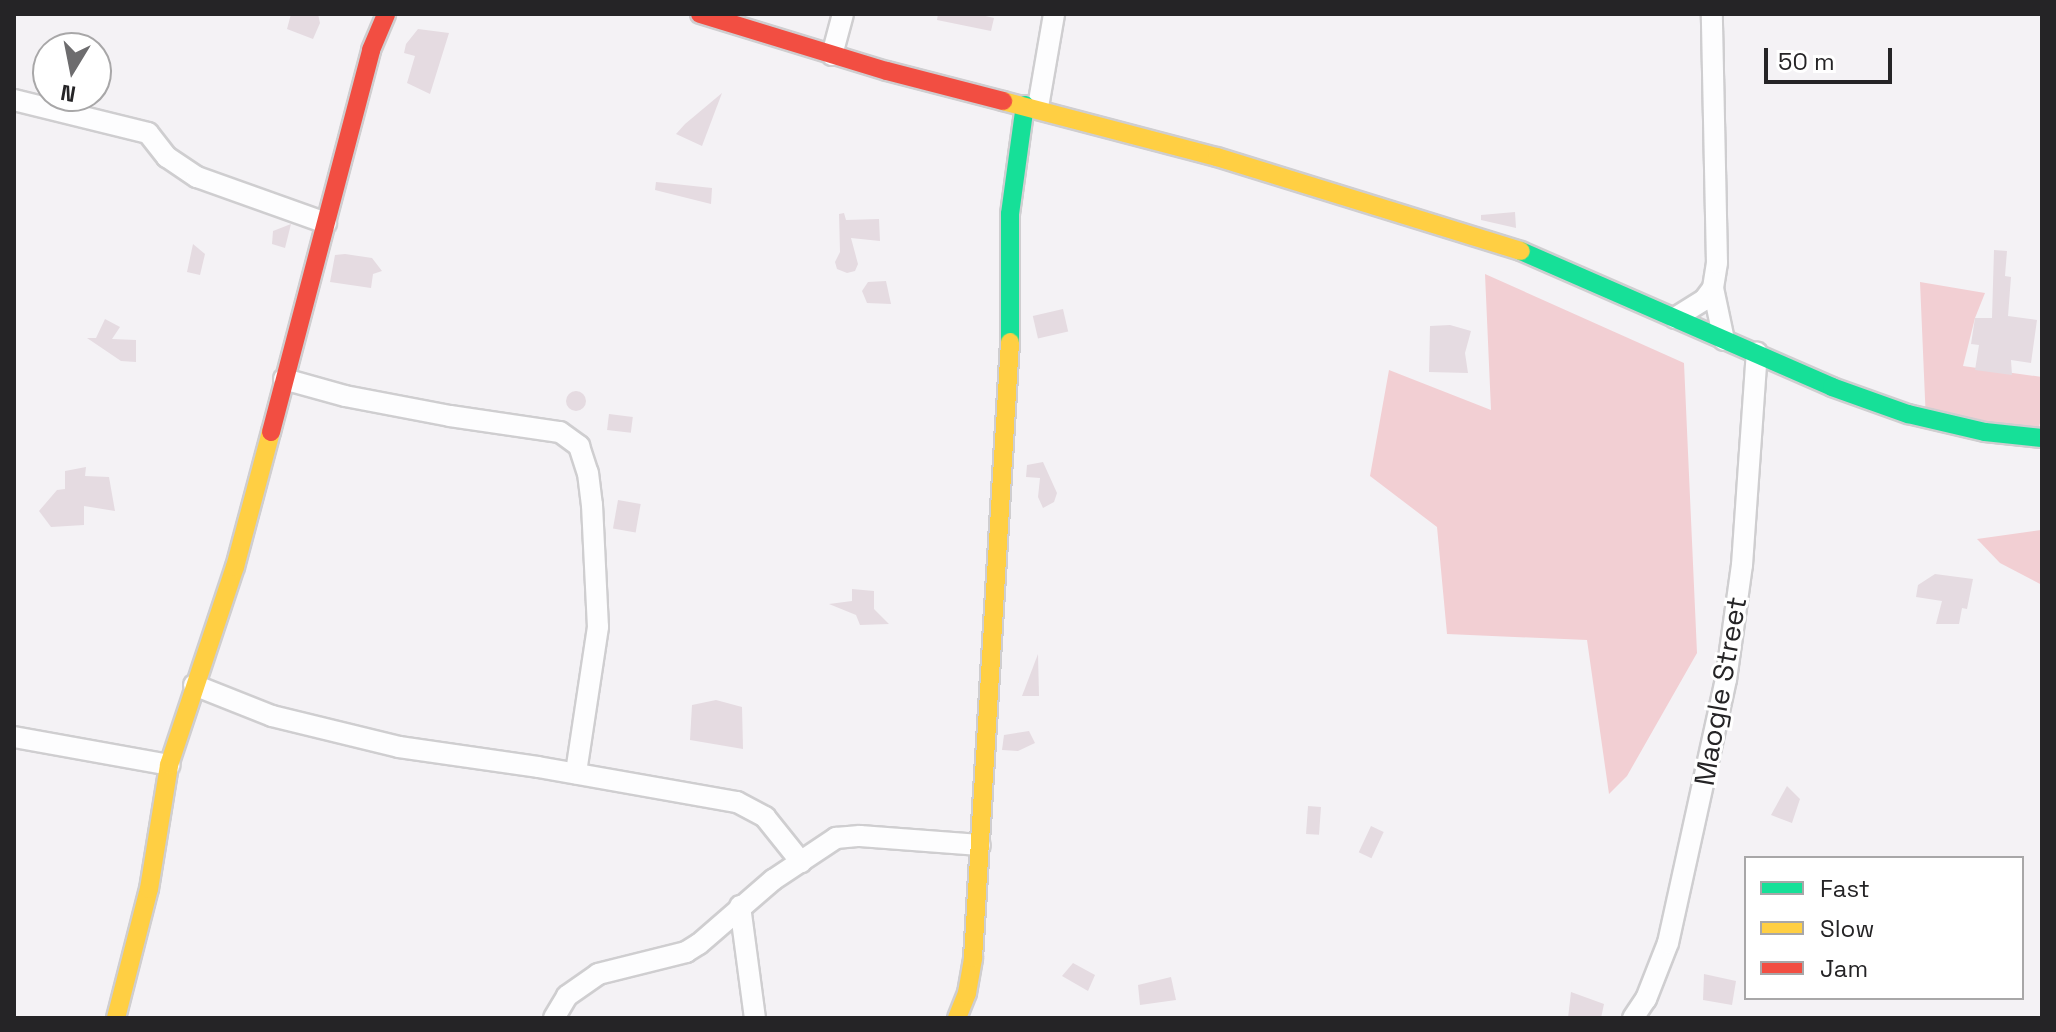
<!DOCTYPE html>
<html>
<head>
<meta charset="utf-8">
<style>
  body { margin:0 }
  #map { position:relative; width:2056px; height:1032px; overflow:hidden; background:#f4f2f5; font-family:"Space Grotesk",sans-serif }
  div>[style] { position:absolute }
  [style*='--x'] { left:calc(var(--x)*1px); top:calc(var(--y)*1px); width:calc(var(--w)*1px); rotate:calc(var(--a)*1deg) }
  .green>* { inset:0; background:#f2cfd3 }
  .building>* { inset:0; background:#e5dbe1; transform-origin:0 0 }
  .round { border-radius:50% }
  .roads { filter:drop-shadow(2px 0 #cfced0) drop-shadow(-2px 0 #cfced0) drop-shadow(0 2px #cfced0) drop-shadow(0 -2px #cfced0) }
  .street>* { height:20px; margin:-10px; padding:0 10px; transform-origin:10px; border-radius:10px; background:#fdfdfe }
  .fast>* { height:18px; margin:-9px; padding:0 9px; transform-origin:9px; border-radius:9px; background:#16e098 }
  .slow>* { height:18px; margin:-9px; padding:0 9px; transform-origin:9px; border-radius:9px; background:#ffcf43 }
  .jam>* { height:18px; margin:-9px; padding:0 9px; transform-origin:9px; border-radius:9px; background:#f24e42 }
  span { translate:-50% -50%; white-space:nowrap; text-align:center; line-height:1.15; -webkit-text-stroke:6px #fff; paint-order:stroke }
  .street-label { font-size:28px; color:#252426 }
  .frame { position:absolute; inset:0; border:16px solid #252426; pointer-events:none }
  .legend { position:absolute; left:1744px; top:856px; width:280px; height:144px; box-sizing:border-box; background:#fff; border:2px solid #a8a7a8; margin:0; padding:10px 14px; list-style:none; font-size:24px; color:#252426 }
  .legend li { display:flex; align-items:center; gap:16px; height:40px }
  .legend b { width:40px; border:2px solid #a8a7a8 }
  .north { position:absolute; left:32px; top:32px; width:80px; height:80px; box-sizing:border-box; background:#fff; border:2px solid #a8a7a8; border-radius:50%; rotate:190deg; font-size:22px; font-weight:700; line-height:32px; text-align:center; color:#252426 }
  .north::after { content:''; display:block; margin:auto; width:28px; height:36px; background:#6d6c6e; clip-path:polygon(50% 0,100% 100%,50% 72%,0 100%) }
  .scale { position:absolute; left:1764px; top:48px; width:128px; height:36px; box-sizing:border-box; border:4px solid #252426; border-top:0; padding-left:10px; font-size:24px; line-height:28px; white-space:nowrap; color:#252426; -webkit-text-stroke:6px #fff; paint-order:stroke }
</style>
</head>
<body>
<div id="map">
  <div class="green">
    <div style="clip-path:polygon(1485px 274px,1684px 363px,1697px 653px,1627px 776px,1609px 794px,1587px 640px,1447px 634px,1437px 527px,1370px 476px,1389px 370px,1491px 410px)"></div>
    <div style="clip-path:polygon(1920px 282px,1985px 293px,1975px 318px,1963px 366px,2042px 377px,2042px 415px,2036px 439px,1926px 422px)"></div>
    <div style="clip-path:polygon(2041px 530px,2042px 585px,2000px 563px,1977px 539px)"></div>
  </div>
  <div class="building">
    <div style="clip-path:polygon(291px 14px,318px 14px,320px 23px,313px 39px,287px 29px)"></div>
    <div style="clip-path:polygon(938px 14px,977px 14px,994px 18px,991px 31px,937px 20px)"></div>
    <div style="clip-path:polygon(418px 29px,449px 33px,430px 94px,407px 83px,415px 56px,404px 53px,406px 44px)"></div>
    <div style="clip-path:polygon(722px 93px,702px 146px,676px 134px,685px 124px)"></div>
    <div style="clip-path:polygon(656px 182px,712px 188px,711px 204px,655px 190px)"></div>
    <div style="clip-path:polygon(1515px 212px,1516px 228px,1481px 220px,1481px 215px)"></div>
    <div style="clip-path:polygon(844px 213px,846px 220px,879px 219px,880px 241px,851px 238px,858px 264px,855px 271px,847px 273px,837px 269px,835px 262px,840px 252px,839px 214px)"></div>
    <div style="clip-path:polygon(291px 224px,285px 248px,272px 244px,273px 231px)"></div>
    <div style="clip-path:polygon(193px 244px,205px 254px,200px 275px,187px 272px)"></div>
    <div style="clip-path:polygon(1994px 250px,2007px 251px,2005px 276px,2011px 277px,2008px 316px,2037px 320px,2031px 363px,2011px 360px,2012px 375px,1975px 370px,1979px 345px,1971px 344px,1975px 318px,1992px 318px)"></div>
    <div style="clip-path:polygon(345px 254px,372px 258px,382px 271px,373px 274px,371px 288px,330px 282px,335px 255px)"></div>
    <div style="clip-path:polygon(886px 281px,891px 304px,867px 303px,862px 291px,868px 282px)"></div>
    <div style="left:1063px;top:309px;width:23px;height:31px;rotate:77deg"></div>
    <div style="clip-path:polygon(105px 319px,120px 327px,112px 339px,136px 340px,136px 362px,121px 361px,87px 338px,96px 338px)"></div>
    <div style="clip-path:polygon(1450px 325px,1471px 331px,1465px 353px,1468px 373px,1429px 372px,1430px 326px)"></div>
    <div class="round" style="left:566px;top:391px;width:20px;height:20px"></div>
    <div style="left:609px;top:414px;width:24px;height:16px;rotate:7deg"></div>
    <div style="clip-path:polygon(1043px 462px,1057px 493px,1054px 502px,1043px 508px,1038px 497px,1040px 478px,1026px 477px,1027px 465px)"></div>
    <div style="clip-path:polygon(86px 467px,85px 476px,109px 477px,115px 511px,84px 506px,84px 525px,51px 527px,39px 511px,57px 490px,65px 489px,65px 471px)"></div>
    <div style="left:618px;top:500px;width:23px;height:29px;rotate:10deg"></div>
    <div style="clip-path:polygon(1935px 574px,1973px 579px,1967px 609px,1962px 608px,1959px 624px,1936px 624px,1942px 601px,1916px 597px,1918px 585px)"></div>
    <div style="clip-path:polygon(852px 589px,874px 591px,874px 609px,889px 624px,860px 625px,856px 615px,829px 604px,852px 601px)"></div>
    <div style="clip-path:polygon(1038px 654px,1039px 696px,1022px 696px)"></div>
    <div style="clip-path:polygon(716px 700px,742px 707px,743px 749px,690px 740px,692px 705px)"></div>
    <div style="clip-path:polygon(1029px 731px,1035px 743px,1018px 751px,1002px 750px,1004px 735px)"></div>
    <div style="clip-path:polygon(1787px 786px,1800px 799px,1792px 823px,1771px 815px)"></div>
    <div style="left:1308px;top:806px;width:13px;height:28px;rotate:4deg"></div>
    <div style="left:1371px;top:826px;width:14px;height:29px;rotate:25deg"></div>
    <div style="clip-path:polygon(1073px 963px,1095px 975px,1088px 991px,1062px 976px)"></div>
    <div style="clip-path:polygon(1704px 974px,1736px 981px,1732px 1005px,1703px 1000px)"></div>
    <div style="clip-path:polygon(1171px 977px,1176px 1000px,1140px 1005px,1138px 985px)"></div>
    <div style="clip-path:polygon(1571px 992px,1604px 1004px,1601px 1018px,1568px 1018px)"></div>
  </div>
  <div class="roads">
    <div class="street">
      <div style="--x:832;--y:55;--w:42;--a:-75"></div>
      <div style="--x:14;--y:100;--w:138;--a:13.8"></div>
      <div style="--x:148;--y:133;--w:31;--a:52"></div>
      <div style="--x:167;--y:157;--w:36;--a:34"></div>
      <div style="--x:197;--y:177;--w:137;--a:19.6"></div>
      <div style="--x:1038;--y:107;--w:94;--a:-80.2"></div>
      <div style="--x:1713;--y:288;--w:53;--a:78.1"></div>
      <div style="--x:1675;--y:318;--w:34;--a:-32"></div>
      <div style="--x:1704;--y:300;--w:15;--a:-53"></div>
      <div style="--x:1713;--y:288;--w:25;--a:-81"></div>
      <div style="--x:1717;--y:263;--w:249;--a:-91.2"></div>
      <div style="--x:284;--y:379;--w:63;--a:15.6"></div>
      <div style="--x:345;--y:396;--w:107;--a:10.8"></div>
      <div style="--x:450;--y:416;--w:111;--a:8.3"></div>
      <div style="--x:560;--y:432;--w:24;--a:36"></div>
      <div style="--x:579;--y:446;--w:28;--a:72"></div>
      <div style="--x:588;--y:473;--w:32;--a:83"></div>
      <div style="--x:592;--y:505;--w:122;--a:87.2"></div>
      <div style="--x:598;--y:627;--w:148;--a:98.6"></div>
      <div style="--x:194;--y:685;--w:84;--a:21.7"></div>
      <div style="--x:272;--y:716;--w:131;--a:13.7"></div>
      <div style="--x:399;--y:747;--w:140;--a:8.2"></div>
      <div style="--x:538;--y:767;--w:202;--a:10"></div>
      <div style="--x:737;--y:802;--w:32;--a:28"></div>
      <div style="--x:765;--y:817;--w:58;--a:51.3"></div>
      <div style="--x:14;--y:737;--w:158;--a:10.2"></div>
      <div style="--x:740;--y:906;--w:113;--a:82.4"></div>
      <div style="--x:554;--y:1018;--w:26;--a:-59"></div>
      <div style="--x:567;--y:996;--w:38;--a:-35"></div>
      <div style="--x:598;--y:974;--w:91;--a:-14"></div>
      <div style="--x:686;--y:952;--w:15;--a:-32"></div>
      <div style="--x:699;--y:944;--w:98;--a:-40.9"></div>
      <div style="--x:773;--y:880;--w:76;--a:-33.7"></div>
      <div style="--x:836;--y:838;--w:24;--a:-5"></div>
      <div style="--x:860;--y:836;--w:120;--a:4.3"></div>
      <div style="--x:1633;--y:1018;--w:23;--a:-56"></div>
      <div style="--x:1646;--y:999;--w:60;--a:-68.6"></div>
      <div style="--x:1668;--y:943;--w:269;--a:-77.6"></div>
      <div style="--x:1726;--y:680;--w:116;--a:-82.1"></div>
      <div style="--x:1742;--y:565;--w:213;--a:-86"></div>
    </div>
    <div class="fast">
      <div style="--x:1521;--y:251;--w:339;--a:23.6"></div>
      <div style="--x:1832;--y:387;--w:81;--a:19.6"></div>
      <div style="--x:1908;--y:414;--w:79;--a:13.2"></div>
      <div style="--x:1985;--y:432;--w:57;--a:6"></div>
      <div style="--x:1010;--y:342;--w:128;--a:-90"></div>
      <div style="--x:1010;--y:214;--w:110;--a:-82.2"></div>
    </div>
    <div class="slow">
      <div style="--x:1003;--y:101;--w:221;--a:14.7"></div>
      <div style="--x:1217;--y:157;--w:318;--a:17.2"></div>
      <div style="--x:116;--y:1018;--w:133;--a:-75.7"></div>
      <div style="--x:149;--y:889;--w:126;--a:-80.8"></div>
      <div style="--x:169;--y:765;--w:209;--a:-71.6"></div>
      <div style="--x:235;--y:567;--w:140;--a:-75.1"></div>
      <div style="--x:957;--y:1018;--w:27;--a:-68"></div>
      <div style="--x:967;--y:993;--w:36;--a:-80"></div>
      <div style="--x:973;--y:958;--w:617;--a:-86.56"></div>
    </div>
    <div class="jam">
      <div style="--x:700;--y:14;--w:195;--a:17"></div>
      <div style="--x:887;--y:71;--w:120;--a:14.5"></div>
      <div style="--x:271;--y:432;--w:395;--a:-75.3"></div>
      <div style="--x:371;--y:50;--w:39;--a:-67"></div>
    </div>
  </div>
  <div class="street-label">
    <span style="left:1720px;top:691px;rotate:-80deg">Maogle Street</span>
  </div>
  <div class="frame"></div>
  <ul class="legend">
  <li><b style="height:10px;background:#16e098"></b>Fast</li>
  <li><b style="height:10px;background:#ffcf43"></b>Slow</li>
  <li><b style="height:10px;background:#f24e42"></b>Jam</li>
  </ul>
  <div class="north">N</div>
  <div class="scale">50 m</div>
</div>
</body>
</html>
